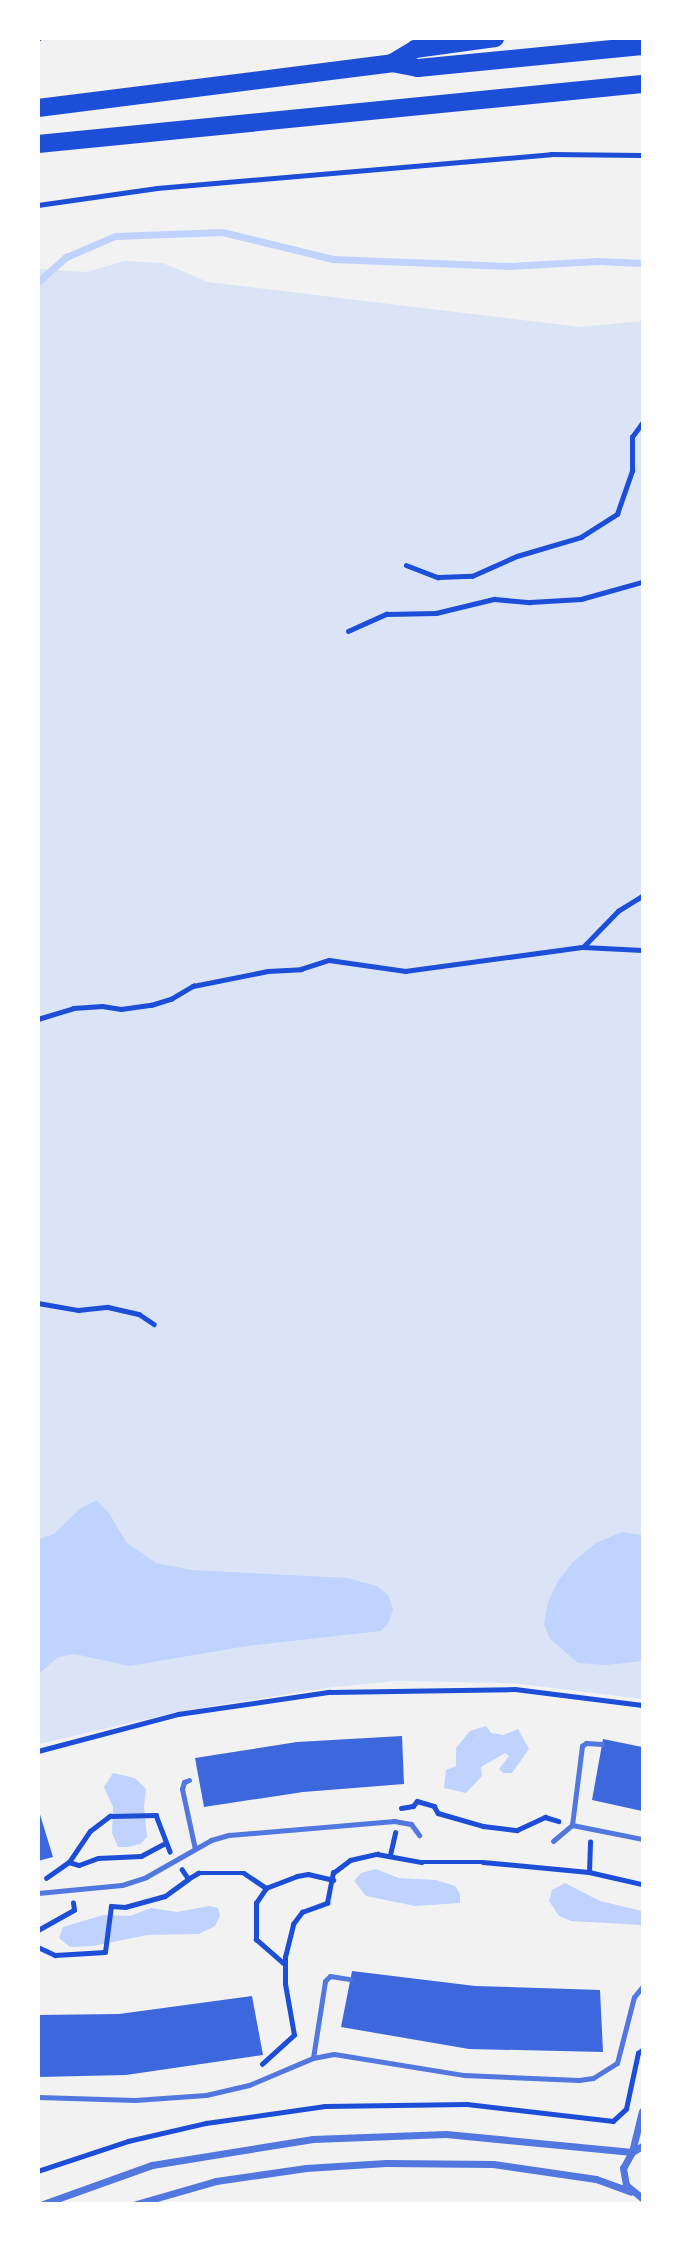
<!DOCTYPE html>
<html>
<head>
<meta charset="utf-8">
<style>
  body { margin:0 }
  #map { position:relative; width:681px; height:2242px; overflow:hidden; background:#f2f2f2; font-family:"Zilla Slab",serif }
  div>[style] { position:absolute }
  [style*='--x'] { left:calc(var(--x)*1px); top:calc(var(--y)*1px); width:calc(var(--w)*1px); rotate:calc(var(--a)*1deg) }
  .green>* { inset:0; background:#dbe4f7 }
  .water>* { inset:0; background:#bfd3fe }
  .stream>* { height:7px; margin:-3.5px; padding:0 3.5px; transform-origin:3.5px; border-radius:3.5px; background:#bfd3fe }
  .building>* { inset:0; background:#3d67dc }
  .path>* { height:4.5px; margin:-2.25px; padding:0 2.25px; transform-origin:2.25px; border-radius:2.25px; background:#1d4ed8 }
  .service>* { height:5px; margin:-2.5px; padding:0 2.5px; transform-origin:2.5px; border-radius:2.5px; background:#5277de }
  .minor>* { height:7px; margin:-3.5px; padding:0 3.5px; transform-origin:3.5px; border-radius:3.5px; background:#5277de }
  .trunk>* { height:18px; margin:-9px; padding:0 9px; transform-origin:9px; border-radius:9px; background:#1d4ed8 }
  span { translate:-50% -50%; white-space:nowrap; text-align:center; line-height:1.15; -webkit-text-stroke:7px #fff; paint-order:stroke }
  .frame { position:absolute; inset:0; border:40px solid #fff; pointer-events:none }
</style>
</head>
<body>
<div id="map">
  <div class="green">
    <div style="clip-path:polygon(124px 261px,163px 263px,208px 282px,581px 327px,642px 321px,642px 1699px,512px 1683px,396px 1681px,326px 1688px,182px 1711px,39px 1744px,39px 269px,87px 272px)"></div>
  </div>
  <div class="water">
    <div style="clip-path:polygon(97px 1500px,109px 1513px,126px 1542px,156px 1563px,192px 1570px,347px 1578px,377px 1586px,389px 1596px,393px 1609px,389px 1622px,381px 1631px,247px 1646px,129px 1666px,75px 1654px,58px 1657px,39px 1674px,39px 1539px,54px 1534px,81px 1508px)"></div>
    <div style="clip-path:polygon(622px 1532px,642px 1535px,642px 1661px,606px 1665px,578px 1663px,550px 1639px,544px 1624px,548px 1602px,558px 1581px,572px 1563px,596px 1543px)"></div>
    <div style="clip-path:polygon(486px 1726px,491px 1733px,503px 1735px,518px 1729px,529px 1749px,512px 1773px,503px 1773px,499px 1769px,509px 1756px,505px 1753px,481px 1767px,482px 1776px,466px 1793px,444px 1788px,446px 1770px,456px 1766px,456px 1748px,470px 1731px)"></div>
    <div style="clip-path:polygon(113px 1773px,135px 1778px,146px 1789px,144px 1806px,147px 1837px,140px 1844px,128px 1847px,118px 1847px,112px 1833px,113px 1807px,104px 1787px)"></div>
    <div style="clip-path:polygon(376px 1869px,399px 1878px,436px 1880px,455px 1886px,460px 1894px,460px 1903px,415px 1906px,366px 1896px,354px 1881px,361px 1873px)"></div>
    <div style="clip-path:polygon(565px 1883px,600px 1901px,642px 1911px,642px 1925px,571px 1921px,559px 1916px,549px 1901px,552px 1890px)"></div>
    <div style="clip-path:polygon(209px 1906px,218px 1908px,220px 1916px,215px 1926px,199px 1934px,147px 1935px,93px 1946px,70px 1947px,59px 1938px,63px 1927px,103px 1915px,130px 1916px,151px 1908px,177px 1912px)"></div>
  </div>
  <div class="stream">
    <div style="--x:38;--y:282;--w:38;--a:-42"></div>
    <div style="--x:66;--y:257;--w:53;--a:-23.2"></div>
    <div style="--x:115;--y:236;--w:107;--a:-2.1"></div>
    <div style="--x:222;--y:232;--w:114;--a:13.7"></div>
    <div style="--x:333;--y:259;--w:176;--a:2.3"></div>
    <div style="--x:509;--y:266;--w:89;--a:-3.2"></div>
    <div style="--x:598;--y:261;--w:44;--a:2.6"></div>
  </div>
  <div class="building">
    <div style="clip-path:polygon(402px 1736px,404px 1784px,303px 1792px,204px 1807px,195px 1758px,297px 1742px)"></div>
    <div style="clip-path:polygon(603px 1739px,642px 1747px,642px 1811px,592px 1800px)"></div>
    <div style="clip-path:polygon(38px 1808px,53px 1857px,38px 1861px)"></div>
    <div style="clip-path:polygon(352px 1971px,475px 1986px,600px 1990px,603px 2052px,469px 2049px,341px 2027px)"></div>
    <div style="clip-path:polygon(252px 1996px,263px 2055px,126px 2075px,38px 2077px,38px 2015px,119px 2014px)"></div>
  </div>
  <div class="path">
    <div style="--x:38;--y:39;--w:1;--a:-45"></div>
    <div style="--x:38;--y:205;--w:120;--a:-8.1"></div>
    <div style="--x:157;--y:188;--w:395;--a:-4.9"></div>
    <div style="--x:551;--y:154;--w:91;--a:0.6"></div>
    <div style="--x:406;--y:565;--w:34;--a:21"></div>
    <div style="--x:438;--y:577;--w:34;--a:-2"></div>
    <div style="--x:472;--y:576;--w:49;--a:-24"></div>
    <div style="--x:517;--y:556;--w:67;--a:-16.5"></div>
    <div style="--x:581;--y:537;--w:43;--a:-32.6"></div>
    <div style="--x:617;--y:514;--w:46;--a:-70.8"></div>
    <div style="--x:632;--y:471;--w:34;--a:-90"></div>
    <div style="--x:632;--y:437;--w:17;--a:-54"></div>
    <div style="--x:348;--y:631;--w:42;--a:-24.1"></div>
    <div style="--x:386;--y:614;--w:50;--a:-1.1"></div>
    <div style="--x:436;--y:613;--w:60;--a:-13.6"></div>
    <div style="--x:494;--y:599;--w:36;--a:5"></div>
    <div style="--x:530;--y:602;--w:51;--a:-3.4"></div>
    <div style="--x:581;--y:599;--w:63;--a:-15.6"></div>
    <div style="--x:583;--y:947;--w:50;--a:-45.8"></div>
    <div style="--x:618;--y:911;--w:28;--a:-32"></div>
    <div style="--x:38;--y:1019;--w:37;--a:-17"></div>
    <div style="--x:73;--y:1008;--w:29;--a:-4"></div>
    <div style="--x:102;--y:1006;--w:19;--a:9"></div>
    <div style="--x:121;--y:1009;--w:30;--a:-8"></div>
    <div style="--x:151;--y:1005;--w:21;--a:-17"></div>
    <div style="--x:171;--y:999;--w:26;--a:-31"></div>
    <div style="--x:193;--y:986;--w:76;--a:-11.3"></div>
    <div style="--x:268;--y:971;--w:33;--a:-3"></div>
    <div style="--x:301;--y:969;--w:29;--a:-18"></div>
    <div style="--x:329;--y:960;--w:77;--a:8.2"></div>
    <div style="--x:405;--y:971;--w:180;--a:-7.7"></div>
    <div style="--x:583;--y:947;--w:59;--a:2.9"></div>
    <div style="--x:38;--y:1303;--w:41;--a:9.9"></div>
    <div style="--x:78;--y:1310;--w:30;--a:-6"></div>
    <div style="--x:108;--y:1307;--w:32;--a:13"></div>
    <div style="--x:139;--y:1314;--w:18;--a:34"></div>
    <div style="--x:38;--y:1751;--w:145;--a:-14.8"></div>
    <div style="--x:178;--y:1714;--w:153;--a:-8.3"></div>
    <div style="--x:329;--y:1692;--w:186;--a:-0.9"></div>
    <div style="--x:515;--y:1689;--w:128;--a:7.2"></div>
    <div style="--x:401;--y:1808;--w:12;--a:-9"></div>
    <div style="--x:413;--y:1806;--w:6;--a:-51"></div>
    <div style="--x:417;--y:1801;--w:18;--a:16"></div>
    <div style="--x:434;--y:1806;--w:8;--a:60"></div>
    <div style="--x:438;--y:1813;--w:47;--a:16.1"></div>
    <div style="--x:483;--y:1826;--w:34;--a:7"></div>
    <div style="--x:517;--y:1830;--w:31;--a:-25"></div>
    <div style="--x:545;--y:1817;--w:14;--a:17"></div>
    <div style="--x:390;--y:1855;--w:23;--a:-77"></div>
    <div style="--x:69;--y:1862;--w:10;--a:17"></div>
    <div style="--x:79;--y:1865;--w:20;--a:-20"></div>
    <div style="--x:98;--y:1858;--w:43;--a:-2.7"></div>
    <div style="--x:141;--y:1856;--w:27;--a:-28"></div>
    <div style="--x:589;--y:1872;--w:30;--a:-88"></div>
    <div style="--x:46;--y:1878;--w:28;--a:-35"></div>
    <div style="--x:69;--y:1862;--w:37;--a:-56"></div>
    <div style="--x:90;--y:1831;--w:25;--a:-37"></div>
    <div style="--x:110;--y:1816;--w:46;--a:-1.2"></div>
    <div style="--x:156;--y:1815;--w:39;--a:69"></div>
    <div style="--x:188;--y:1879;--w:12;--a:-31"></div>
    <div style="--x:198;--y:1873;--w:46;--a:0"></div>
    <div style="--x:244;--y:1873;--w:27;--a:34"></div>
    <div style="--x:38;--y:1930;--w:41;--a:-29.1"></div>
    <div style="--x:74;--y:1910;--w:7;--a:-98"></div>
    <div style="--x:38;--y:1947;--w:19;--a:25"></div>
    <div style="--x:55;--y:1955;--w:50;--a:-3.4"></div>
    <div style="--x:105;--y:1952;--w:46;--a:-82.6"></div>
    <div style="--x:111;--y:1906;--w:14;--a:4"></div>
    <div style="--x:125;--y:1907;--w:41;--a:-15.4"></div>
    <div style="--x:165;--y:1896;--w:29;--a:-36"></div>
    <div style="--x:188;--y:1879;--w:11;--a:-124"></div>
    <div style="--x:284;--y:1964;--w:37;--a:-139"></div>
    <div style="--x:256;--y:1940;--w:37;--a:-90"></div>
    <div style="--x:256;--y:1903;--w:18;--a:-56"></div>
    <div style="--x:266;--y:1888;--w:33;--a:-21"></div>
    <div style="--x:297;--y:1876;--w:11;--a:-10"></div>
    <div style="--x:308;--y:1874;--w:26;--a:13"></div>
    <div style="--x:262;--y:2064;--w:43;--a:-42.2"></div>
    <div style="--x:294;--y:2035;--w:52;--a:-100"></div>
    <div style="--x:285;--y:1984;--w:27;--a:-90"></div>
    <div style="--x:285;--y:1957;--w:34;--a:-76"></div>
    <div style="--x:293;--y:1924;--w:15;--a:-53"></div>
    <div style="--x:302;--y:1912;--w:27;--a:-20"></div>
    <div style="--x:327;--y:1903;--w:31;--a:-79"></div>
    <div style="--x:333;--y:1873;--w:21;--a:-37"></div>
    <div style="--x:350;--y:1860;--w:28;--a:-13"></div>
    <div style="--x:377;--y:1854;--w:45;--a:10.3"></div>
    <div style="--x:421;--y:1862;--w:62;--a:0"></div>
    <div style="--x:483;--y:1862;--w:106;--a:5.4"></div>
    <div style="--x:589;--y:1872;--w:54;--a:12.8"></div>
    <div style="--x:38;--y:2171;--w:95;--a:-18.4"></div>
    <div style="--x:128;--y:2141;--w:80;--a:-13"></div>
    <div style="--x:206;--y:2123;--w:120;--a:-8.1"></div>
    <div style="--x:325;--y:2106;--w:142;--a:-0.8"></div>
    <div style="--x:467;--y:2104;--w:147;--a:6.6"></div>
    <div style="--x:613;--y:2121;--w:18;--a:-43"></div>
    <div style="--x:626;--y:2109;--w:57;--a:-77.9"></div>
    <div style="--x:638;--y:2053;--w:5;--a:-37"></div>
  </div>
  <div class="service">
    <div style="--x:189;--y:1780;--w:5;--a:158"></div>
    <div style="--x:184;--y:1782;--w:7;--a:106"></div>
    <div style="--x:182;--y:1789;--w:61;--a:77.8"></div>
    <div style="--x:572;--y:1825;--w:80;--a:-82.8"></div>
    <div style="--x:582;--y:1746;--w:5;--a:-37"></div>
    <div style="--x:586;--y:1743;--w:16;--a:4"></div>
    <div style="--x:553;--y:1841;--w:25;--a:-40"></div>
    <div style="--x:572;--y:1825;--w:71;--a:11.3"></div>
    <div style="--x:38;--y:1893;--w:84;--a:-5.4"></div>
    <div style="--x:122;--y:1885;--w:25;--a:-18"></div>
    <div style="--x:146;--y:1877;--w:75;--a:-29.6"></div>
    <div style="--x:211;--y:1840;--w:19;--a:-16"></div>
    <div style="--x:229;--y:1835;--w:166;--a:-4.8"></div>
    <div style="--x:394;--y:1821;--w:17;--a:10"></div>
    <div style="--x:411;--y:1824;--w:14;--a:54"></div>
    <div style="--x:313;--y:2058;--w:78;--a:-81.1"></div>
    <div style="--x:325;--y:1981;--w:7;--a:-45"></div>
    <div style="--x:330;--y:1976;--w:20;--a:9"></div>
    <div style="--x:38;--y:2097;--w:97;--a:1.8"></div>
    <div style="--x:135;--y:2100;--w:71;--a:-4"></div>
    <div style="--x:206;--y:2095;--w:44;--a:-13.1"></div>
    <div style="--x:249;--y:2085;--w:69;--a:-22.9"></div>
    <div style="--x:313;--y:2058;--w:21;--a:-11"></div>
    <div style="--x:334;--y:2054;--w:132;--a:9.2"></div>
    <div style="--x:464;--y:2075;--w:115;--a:2.5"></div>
    <div style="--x:579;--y:2080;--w:14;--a:-8"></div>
    <div style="--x:593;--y:2078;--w:28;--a:-32"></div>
    <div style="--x:617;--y:2063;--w:68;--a:-75.6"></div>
    <div style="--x:634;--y:1997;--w:13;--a:-51"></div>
  </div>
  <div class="minor">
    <div style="--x:642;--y:2146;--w:12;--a:149"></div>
    <div style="--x:632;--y:2152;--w:18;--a:119"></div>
    <div style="--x:623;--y:2168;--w:17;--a:80"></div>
    <div style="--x:626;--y:2185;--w:21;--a:39"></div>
    <div style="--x:43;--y:2204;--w:116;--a:-19.7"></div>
    <div style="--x:152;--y:2165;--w:163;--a:-9.2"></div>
    <div style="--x:313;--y:2139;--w:133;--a:-2.2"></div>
    <div style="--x:446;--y:2134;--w:187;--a:5.5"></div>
    <div style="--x:632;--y:2152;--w:42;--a:-76.3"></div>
    <div style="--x:136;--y:2204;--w:83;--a:-16"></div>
    <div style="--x:216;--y:2181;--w:91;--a:-8.2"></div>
    <div style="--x:306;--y:2168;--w:80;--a:-3.6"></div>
    <div style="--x:386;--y:2163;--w:107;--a:0.5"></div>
    <div style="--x:493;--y:2164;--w:104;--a:8.3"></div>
    <div style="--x:596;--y:2179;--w:37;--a:20"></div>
  </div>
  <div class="trunk">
    <div style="--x:392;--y:63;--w:27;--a:-31"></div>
    <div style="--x:415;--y:49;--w:81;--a:-7.8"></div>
    <div style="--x:38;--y:108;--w:357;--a:-7.2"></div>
    <div style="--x:392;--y:63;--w:26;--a:11"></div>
    <div style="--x:418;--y:68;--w:225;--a:-5.6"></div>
    <div style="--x:38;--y:144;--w:607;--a:-5.67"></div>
  </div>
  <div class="frame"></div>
</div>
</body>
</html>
